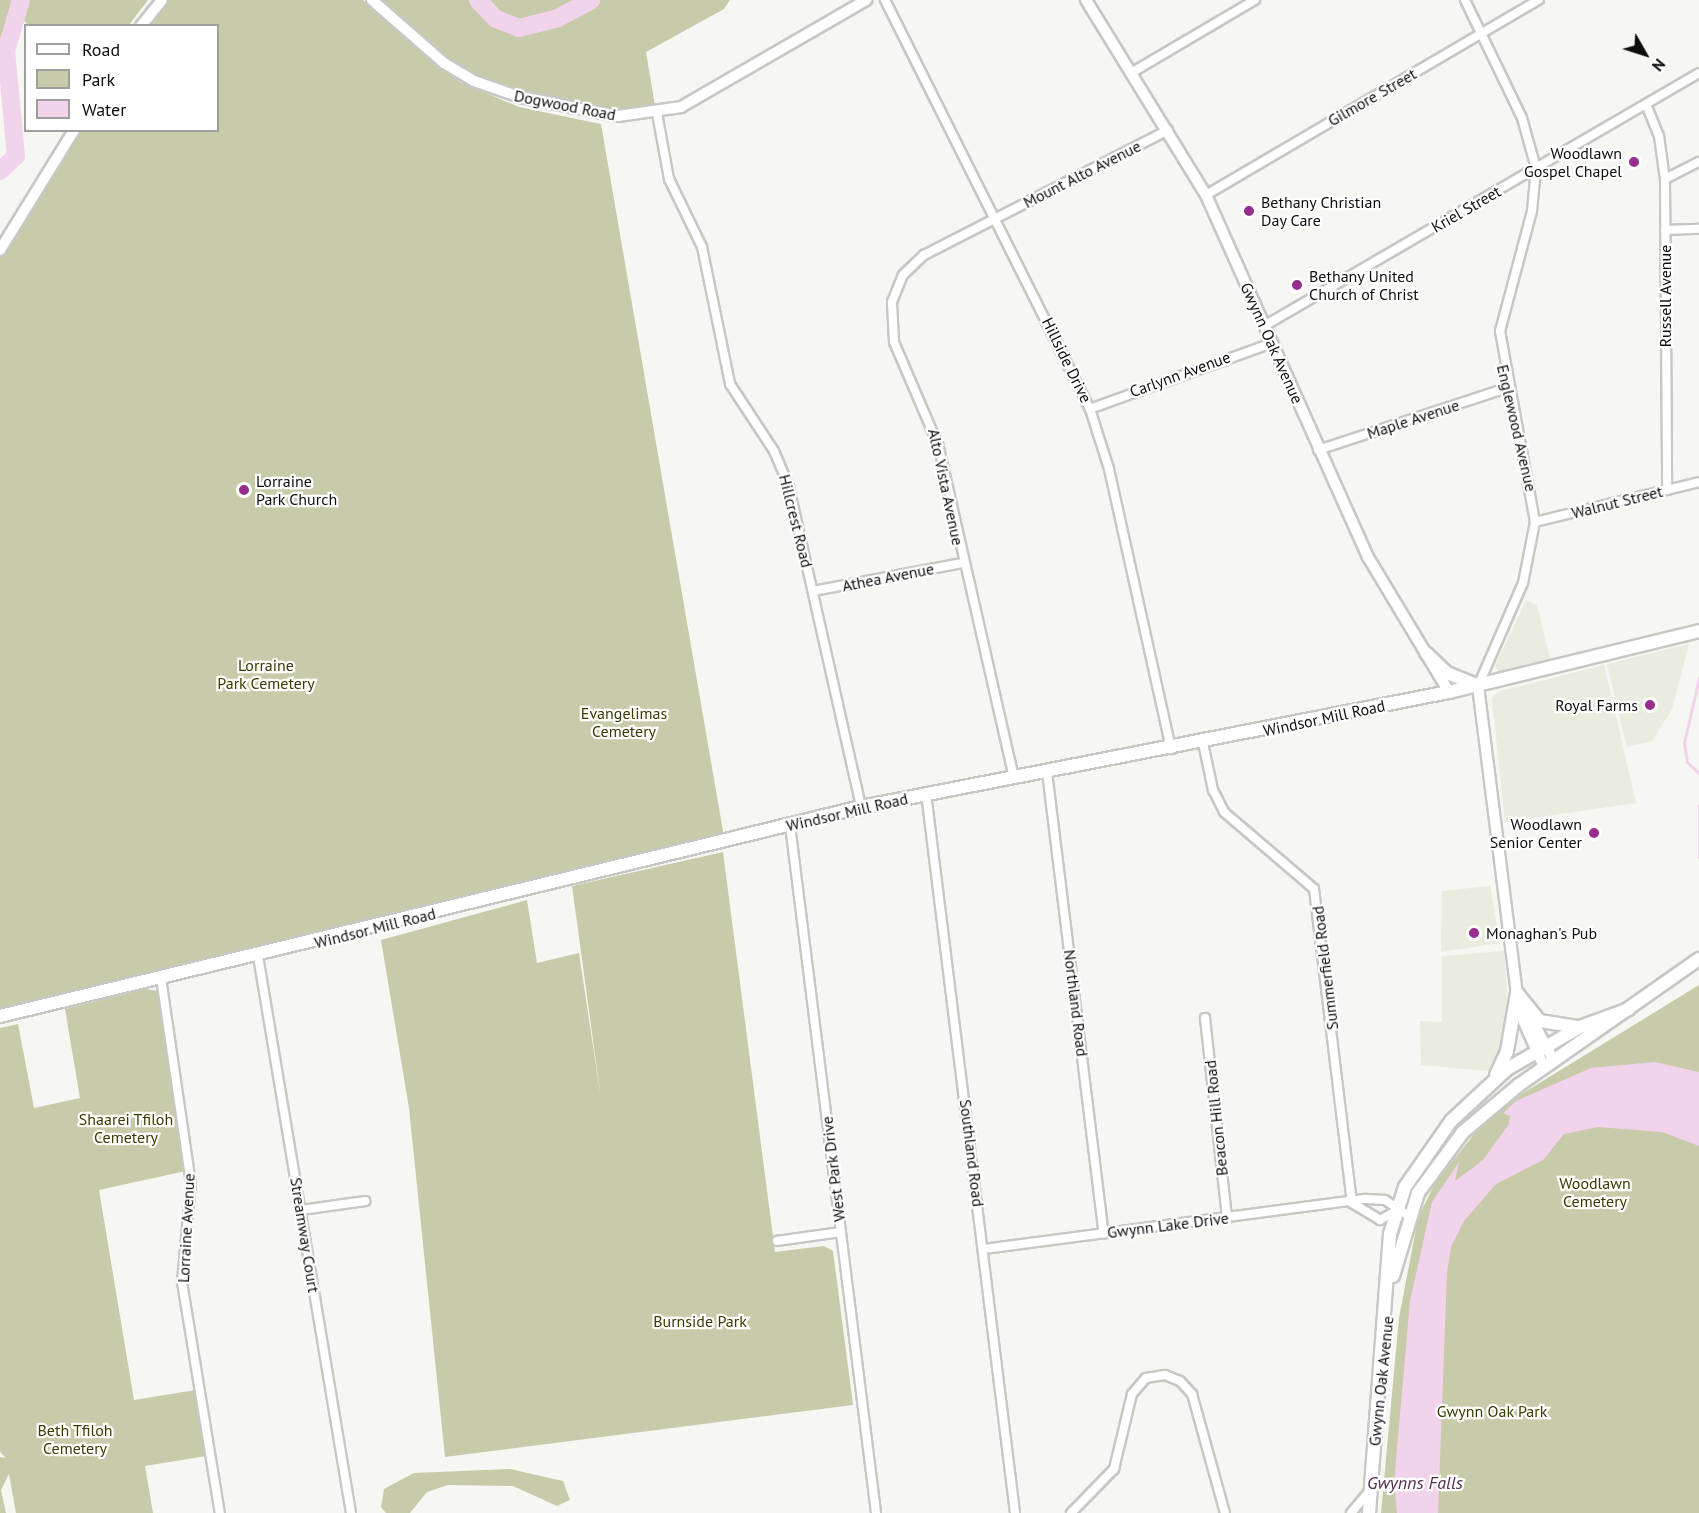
<!DOCTYPE html>
<html>
<head>
<meta charset="utf-8">
<style>
  body { margin:0 }
  #map { position:relative; width:1699px; height:1513px; overflow:hidden; background:#f6f6f2; font-family:"PT Sans",sans-serif }
  div>[style] { position:absolute }
  [style*='--x'] { left:calc(var(--x)*1px); top:calc(var(--y)*1px); width:calc(var(--w)*1px); rotate:calc(var(--a)*1deg) }
  .built>* { inset:0; background:#eaece0 }
  .green>* { inset:0; background:#c8cba9 }
  .water>* { inset:0; background:#f2d3ec }
  .stream>* { height:3px; margin:-1.5px; padding:0 1.5px; transform-origin:1.5px; border-radius:1.5px; background:#f2d3ec }
  .river>* { height:18px; margin:-9px; padding:0 9px; transform-origin:9px; border-radius:9px; background:#f2d3ec }
  .roads { filter:drop-shadow(2px 0 #c7c8c4) drop-shadow(-2px 0 #c7c8c4) drop-shadow(0 2px #c7c8c4) drop-shadow(0 -2px #c7c8c4) }
  .minor>* { height:8px; margin:-4px; padding:0 4px; transform-origin:4px; border-radius:4px; background:#fff }
  .tertiary>* { height:10px; margin:-5px; padding:0 5px; transform-origin:5px; border-radius:5px; background:#fff }
  .secondary>* { height:12px; margin:-6px; padding:0 6px; transform-origin:6px; border-radius:6px; background:#fff }
  .dots>* { width:16px; height:16px; translate:-50% -50%; box-sizing:border-box; border:3px solid #fff; border-radius:50% }
  span { translate:-50% -50%; white-space:nowrap; text-align:center; line-height:1.15; -webkit-text-stroke:4.5px #fff; paint-order:stroke }
  .street-label { font-size:16px; color:#0e0e0d }
  .poi-label { font-size:16px; color:#0e0e0d }
  .right { translate:-100% -50%; text-align:right }
  .left { translate:0 -50%; text-align:left }
  .park-label { font-size:16px; color:#393b00 }
  .water-label { font-size:18px; color:#522b4d; font-style:italic }
  .legend { position:absolute; left:24px; top:24px; width:195px; height:108px; box-sizing:border-box; background:#fff; border:2px solid #9f9f9e; margin:0; padding:8px 10px; list-style:none; font-size:18px; color:#0e0e0d }
  .legend li { display:flex; align-items:center; gap:12px; height:30px }
  .legend b { width:30px; border:2px solid #9f9f9e }
  .north { position:absolute; left:1615px; top:24px; width:60px; height:60px; -webkit-text-stroke:4px #fff; paint-order:stroke; rotate:129deg; font-size:16px; font-weight:700; line-height:24px; text-align:center; color:#0e0e0d }
  .north::after { content:''; display:block; margin:auto; width:21px; height:27px; background:#0e0e0d; clip-path:polygon(50% 0,100% 100%,50% 72%,0 100%) }
</style>
</head>
<body>
<div id="map">
  <div class="built">
    <div style="clip-path:polygon(1526px 600px,1537px 605px,1550px 659px,1499px 673px,1495px 666px)"></div>
    <div style="clip-path:polygon(1689px 644px,1672px 709px,1652px 741px,1627px 747px,1607px 664px)"></div>
    <div style="clip-path:polygon(1604px 665px,1636px 803px,1505px 822px,1492px 699px,1497px 692px)"></div>
    <div style="clip-path:polygon(1490px 886px,1500px 943px,1441px 952px,1442px 891px)"></div>
    <div style="clip-path:polygon(1504px 951px,1508px 1009px,1498px 1057px,1489px 1071px,1421px 1065px,1420px 1021px,1442px 1022px,1442px 956px)"></div>
  </div>
  <div class="green">
    <div style="clip-path:polygon(0 0,148px 0,129px 25px,28px 25px,15px 11px,0 39px)"></div>
    <div style="clip-path:polygon(168px 0,363px 0,460px 82px,519px 107px,601px 124px,724px 837px,0 1011px,0 258px,80px 131px,218px 130px,218px 26px,147px 25px)"></div>
    <div style="clip-path:polygon(372px 0,730px 0,724px 9px,646px 52px,656px 112px,603px 115px,476px 82px)"></div>
    <div style="clip-path:polygon(723px 852px,775px 1252px,824px 1246px,833px 1251px,853px 1405px,445px 1457px,409px 1108px,381px 940px,527px 900px,537px 963px,579px 953px,601px 1099px,572px 886px)"></div>
    <div style="clip-path:polygon(1699px 985px,1699px 1513px,1381px 1513px,1399px 1318px,1418px 1218px,1435px 1183px,1475px 1133px,1512px 1100px)"></div>
    <div style="clip-path:polygon(146px 989px,159px 991px,186px 1171px,99px 1190px,134px 1400px,196px 1390px,206px 1456px,145px 1466px,153px 1513px,16px 1513px,9px 1474px,1px 1490px,6px 1513px,0 1513px,0 1457px,6px 1458px,0 1452px,0 1028px,18px 1024px,34px 1108px,80px 1098px,65px 1009px)"></div>
    <div style="clip-path:polygon(510px 1469px,563px 1481px,570px 1500px,557px 1506px,513px 1486px,448px 1485px,427px 1492px,410px 1513px,386px 1513px,381px 1507px,384px 1489px,414px 1473px)"></div>
  </div>
  <div class="water">
    <div style="clip-path:polygon(1655px 1062px,1699px 1072px,1699px 1146px,1662px 1132px,1598px 1127px,1564px 1134px,1543px 1160px,1496px 1184px,1464px 1221px,1451px 1247px,1447px 1273px,1438px 1513px,1397px 1513px,1394px 1483px,1410px 1301px,1432px 1202px,1459px 1162px,1455px 1181px,1483px 1160px,1509px 1124px,1510px 1116px,1503px 1113px,1516px 1101px,1591px 1068px)"></div>
  </div>
  <div class="stream">
    <div style="--x:1699;--y:678;--w:67;--a:103"></div>
    <div style="--x:1684;--y:743;--w:19;--a:81"></div>
    <div style="--x:1687;--y:762;--w:16;--a:43"></div>
    <div style="--x:1699;--y:805;--w:52;--a:90"></div>
  </div>
  <div class="river">
    <div style="--x:478;--y:0;--w:26;--a:47"></div>
    <div style="--x:496;--y:19;--w:25;--a:21"></div>
    <div style="--x:519;--y:28;--w:38;--a:-14"></div>
    <div style="--x:556;--y:19;--w:40;--a:-28"></div>
    <div style="--x:0;--y:171;--w:22;--a:-43"></div>
    <div style="--x:16;--y:156;--w:105;--a:-95.4"></div>
    <div style="--x:6;--y:51;--w:53;--a:-73.6"></div>
  </div>
  <div class="roads">
    <div class="minor">
      <div style="--x:885;--y:0;--w:457;--a:63.4"></div>
      <div style="--x:1090;--y:409;--w:63;--a:72.4"></div>
      <div style="--x:1109;--y:469;--w:287;--a:77.5"></div>
      <div style="--x:1465;--y:0;--w:131;--a:64.2"></div>
      <div style="--x:1522;--y:118;--w:52;--a:74.4"></div>
      <div style="--x:1536;--y:168;--w:43;--a:95.3"></div>
      <div style="--x:1532;--y:211;--w:124;--a:104.9"></div>
      <div style="--x:1500;--y:331;--w:194;--a:79.6"></div>
      <div style="--x:1535;--y:522;--w:62;--a:101.1"></div>
      <div style="--x:1523;--y:583;--w:112;--a:113.6"></div>
      <div style="--x:1131;--y:73;--w:144;--a:-30.5"></div>
      <div style="--x:1646;--y:104;--w:35;--a:68"></div>
      <div style="--x:1659;--y:136;--w:43;--a:82.1"></div>
      <div style="--x:1665;--y:179;--w:311;--a:89.6"></div>
      <div style="--x:657;--y:113;--w:67;--a:79.7"></div>
      <div style="--x:669;--y:179;--w:76;--a:64.1"></div>
      <div style="--x:702;--y:247;--w:140;--a:78.4"></div>
      <div style="--x:730;--y:384;--w:80;--a:56.7"></div>
      <div style="--x:774;--y:451;--w:39;--a:67"></div>
      <div style="--x:789;--y:487;--w:328;--a:77.3"></div>
      <div style="--x:1665;--y:179;--w:38;--a:-27"></div>
      <div style="--x:1206;--y:195;--w:386;--a:-30.4"></div>
      <div style="--x:1665;--y:230;--w:34;--a:-2"></div>
      <div style="--x:1264;--y:326;--w:503;--a:-30.18"></div>
      <div style="--x:1090;--y:409;--w:194;--a:-19.9"></div>
      <div style="--x:1318;--y:450;--w:199;--a:-18.2"></div>
      <div style="--x:1535;--y:522;--w:169;--a:-13.7"></div>
      <div style="--x:813;--y:591;--w:152;--a:-10.6"></div>
      <div style="--x:1203;--y:743;--w:48;--a:78"></div>
      <div style="--x:1213;--y:790;--w:25;--a:63"></div>
      <div style="--x:1224;--y:812;--w:118;--a:40.5"></div>
      <div style="--x:1314;--y:889;--w:316;--a:83.1"></div>
      <div style="--x:1047;--y:772;--w:465;--a:83"></div>
      <div style="--x:1014;--y:778;--w:339;--a:-102.8"></div>
      <div style="--x:939;--y:447;--w:114;--a:-113.2"></div>
      <div style="--x:894;--y:342;--w:40;--a:-92.9"></div>
      <div style="--x:892;--y:302;--w:29;--a:-68"></div>
      <div style="--x:903;--y:275;--w:29;--a:-44"></div>
      <div style="--x:924;--y:255;--w:274;--a:-27.1"></div>
      <div style="--x:926;--y:793;--w:725;--a:82.95"></div>
      <div style="--x:790;--y:825;--w:693;--a:82.87"></div>
      <div style="--x:258;--y:956;--w:565;--a:80.52"></div>
      <div style="--x:161;--y:978;--w:207;--a:81.7"></div>
      <div style="--x:191;--y:1183;--w:99;--a:95.2"></div>
      <div style="--x:182;--y:1282;--w:234;--a:80.7"></div>
      <div style="--x:1205;--y:1018;--w:201;--a:83.7"></div>
      <div style="--x:1352;--y:1203;--w:33;--a:31"></div>
      <div style="--x:1380;--y:1220;--w:18;--a:-29"></div>
      <div style="--x:301;--y:1210;--w:65;--a:-8"></div>
      <div style="--x:777;--y:1241;--w:64;--a:-8.1"></div>
      <div style="--x:984;--y:1249;--w:385;--a:-7.5"></div>
      <div style="--x:1366;--y:1199;--w:19;--a:3"></div>
      <div style="--x:1385;--y:1200;--w:29;--a:34"></div>
      <div style="--x:1071;--y:1513;--w:62;--a:-45.7"></div>
      <div style="--x:1114;--y:1469;--w:77;--a:-76.5"></div>
      <div style="--x:1132;--y:1394;--w:21;--a:-49"></div>
      <div style="--x:1146;--y:1378;--w:19;--a:-9"></div>
      <div style="--x:1165;--y:1375;--w:16;--a:22"></div>
      <div style="--x:1180;--y:1381;--w:18;--a:47"></div>
      <div style="--x:1192;--y:1394;--w:123;--a:74.5"></div>
      <div style="--x:1351;--y:1513;--w:30;--a:-50"></div>
    </div>
    <div class="tertiary">
      <div style="--x:372;--y:0;--w:96;--a:41.2"></div>
      <div style="--x:444;--y:63;--w:35;--a:31"></div>
      <div style="--x:474;--y:81;--w:49;--a:19.2"></div>
      <div style="--x:520;--y:97;--w:100;--a:11"></div>
      <div style="--x:618;--y:116;--w:64;--a:-8.1"></div>
      <div style="--x:681;--y:107;--w:214;--a:-30"></div>
      <div style="--x:1086;--y:0;--w:229;--a:58.4"></div>
      <div style="--x:1206;--y:195;--w:397;--a:65.9"></div>
      <div style="--x:1368;--y:557;--w:157;--a:59"></div>
      <div style="--x:141;--y:26;--w:33;--a:-51"></div>
      <div style="--x:0;--y:250;--w:141;--a:-58.3"></div>
      <div style="--x:1478;--y:686;--w:328;--a:82.8"></div>
      <div style="--x:1519;--y:1011;--w:61;--a:65.9"></div>
      <div style="--x:1526;--y:1009;--w:59;--a:61.7"></div>
    </div>
    <div class="secondary">
      <div style="--x:1426;--y:653;--w:29;--a:44"></div>
      <div style="--x:1447;--y:673;--w:32;--a:22"></div>
      <div style="--x:1517;--y:993;--w:36;--a:51"></div>
      <div style="--x:1540;--y:1021;--w:36;--a:9"></div>
      <div style="--x:0;--y:1016;--w:886;--a:-13.64"></div>
      <div style="--x:861;--y:807;--w:599;--a:-11.07"></div>
      <div style="--x:1449;--y:692;--w:257;--a:-13.7"></div>
      <div style="--x:1496;--y:1075;--w:26;--a:-65"></div>
      <div style="--x:1507;--y:1051;--w:59;--a:-80.2"></div>
      <div style="--x:1393;--y:1276;--w:87;--a:-73.2"></div>
      <div style="--x:1418;--y:1193;--w:76;--a:-53.6"></div>
      <div style="--x:1463;--y:1132;--w:73;--a:-40"></div>
      <div style="--x:1519;--y:1085;--w:220;--a:-35"></div>
      <div style="--x:1369;--y:1513;--w:280;--a:-85.7"></div>
      <div style="--x:1390;--y:1234;--w:49;--a:-72.3"></div>
      <div style="--x:1405;--y:1187;--w:80;--a:-55.1"></div>
      <div style="--x:1451;--y:1121;--w:76;--a:-42.9"></div>
      <div style="--x:1507;--y:1069;--w:84;--a:-29.9"></div>
      <div style="--x:1580;--y:1027;--w:52;--a:-20.2"></div>
    </div>
  </div>
  <div class="dots">
    <div style="left:1634px;top:162px;background:#982d8e"></div>
    <div style="left:1249px;top:211px;background:#982d8e"></div>
    <div style="left:1297px;top:285px;background:#982d8e"></div>
    <div style="left:244px;top:490px;background:#982d8e"></div>
    <div style="left:1650px;top:705px;background:#982d8e"></div>
    <div style="left:1594px;top:833px;background:#982d8e"></div>
    <div style="left:1474px;top:933px;background:#982d8e"></div>
  </div>
  <div class="street-label">
    <span style="left:1372px;top:97px;rotate:-30deg">Gilmore Street</span>
    <span style="left:565px;top:105px;rotate:11deg">Dogwood Road</span>
    <span style="left:1082px;top:174px;rotate:-27deg">Mount Alto Avenue</span>
    <span style="left:1466px;top:209px;rotate:-30deg">Kriel Street</span>
    <span style="left:1665px;top:296px;rotate:-90deg">Russell Avenue</span>
    <span style="left:1272px;top:343px;rotate:66deg">Gwynn Oak Avenue</span>
    <span style="left:1067px;top:360px;rotate:64deg">Hillside Drive</span>
    <span style="left:1180px;top:374px;rotate:-20deg">Carlynn Avenue</span>
    <span style="left:1413px;top:419px;rotate:-18deg">Maple Avenue</span>
    <span style="left:1517px;top:428px;rotate:77deg">Englewood Avenue</span>
    <span style="left:946px;top:487px;rotate:78deg">Alto Vista Avenue</span>
    <span style="left:1617px;top:502px;rotate:-14deg">Walnut Street</span>
    <span style="left:796px;top:521px;rotate:76deg">Hillcrest Road</span>
    <span style="left:888px;top:577px;rotate:-11deg">Athea Avenue</span>
    <span style="left:1324px;top:718px;rotate:-12deg">Windsor Mill Road</span>
    <span style="left:847px;top:812px;rotate:-13deg">Windsor Mill Road</span>
    <span style="left:375px;top:928px;rotate:-14deg">Windsor Mill Road</span>
    <span style="left:1325px;top:968px;rotate:-97deg">Summerfield Road</span>
    <span style="left:1076px;top:1003px;rotate:83deg">Northland Road</span>
    <span style="left:1216px;top:1118px;rotate:-96deg">Beacon Hill Road</span>
    <span style="left:972px;top:1153px;rotate:83deg">Southland Road</span>
    <span style="left:833px;top:1169px;rotate:-97deg">West Park Drive</span>
    <span style="left:1168px;top:1225px;rotate:-7deg">Gwynn Lake Drive</span>
    <span style="left:186px;top:1228px;rotate:-87deg">Lorraine Avenue</span>
    <span style="left:305px;top:1235px;rotate:81deg">Streamway Court</span>
    <span style="left:1381px;top:1381px;rotate:-84deg">Gwynn Oak Avenue</span>
  </div>
  <div class="poi-label">
    <span class="right" style="left:1622px;top:162px">Woodlawn<br>Gospel Chapel</span>
    <span class="left" style="left:1261px;top:211px">Bethany Christian<br>Day Care</span>
    <span class="left" style="left:1309px;top:285px">Bethany United<br>Church of Christ</span>
    <span class="left" style="left:256px;top:490px">Lorraine<br>Park Church</span>
    <span class="right" style="left:1638px;top:705px">Royal Farms</span>
    <span class="right" style="left:1582px;top:833px">Woodlawn<br>Senior Center</span>
    <span class="left" style="left:1486px;top:933px">Monaghan's Pub</span>
  </div>
  <div class="park-label">
    <span style="left:266px;top:674px">Lorraine<br>Park Cemetery</span>
    <span style="left:624px;top:722px">Evangelimas<br>Cemetery</span>
    <span style="left:126px;top:1128px">Shaarei Tfiloh<br>Cemetery</span>
    <span style="left:1595px;top:1192px">Woodlawn<br>Cemetery</span>
    <span style="left:700px;top:1321px">Burnside Park</span>
    <span style="left:1492px;top:1411px">Gwynn Oak Park</span>
    <span style="left:75px;top:1439px">Beth Tfiloh<br>Cemetery</span>
  </div>
  <div class="water-label">
    <span style="left:1415px;top:1483px">Gwynns Falls</span>
  </div>
  <ul class="legend">
  <li><b style="height:8px;background:#fff"></b>Road</li>
  <li><b style="height:16px;background:#c8cba9"></b>Park</li>
  <li><b style="height:16px;background:#f2d3ec"></b>Water</li>
  </ul>
  <div class="north">N</div>
</div>
</body>
</html>
